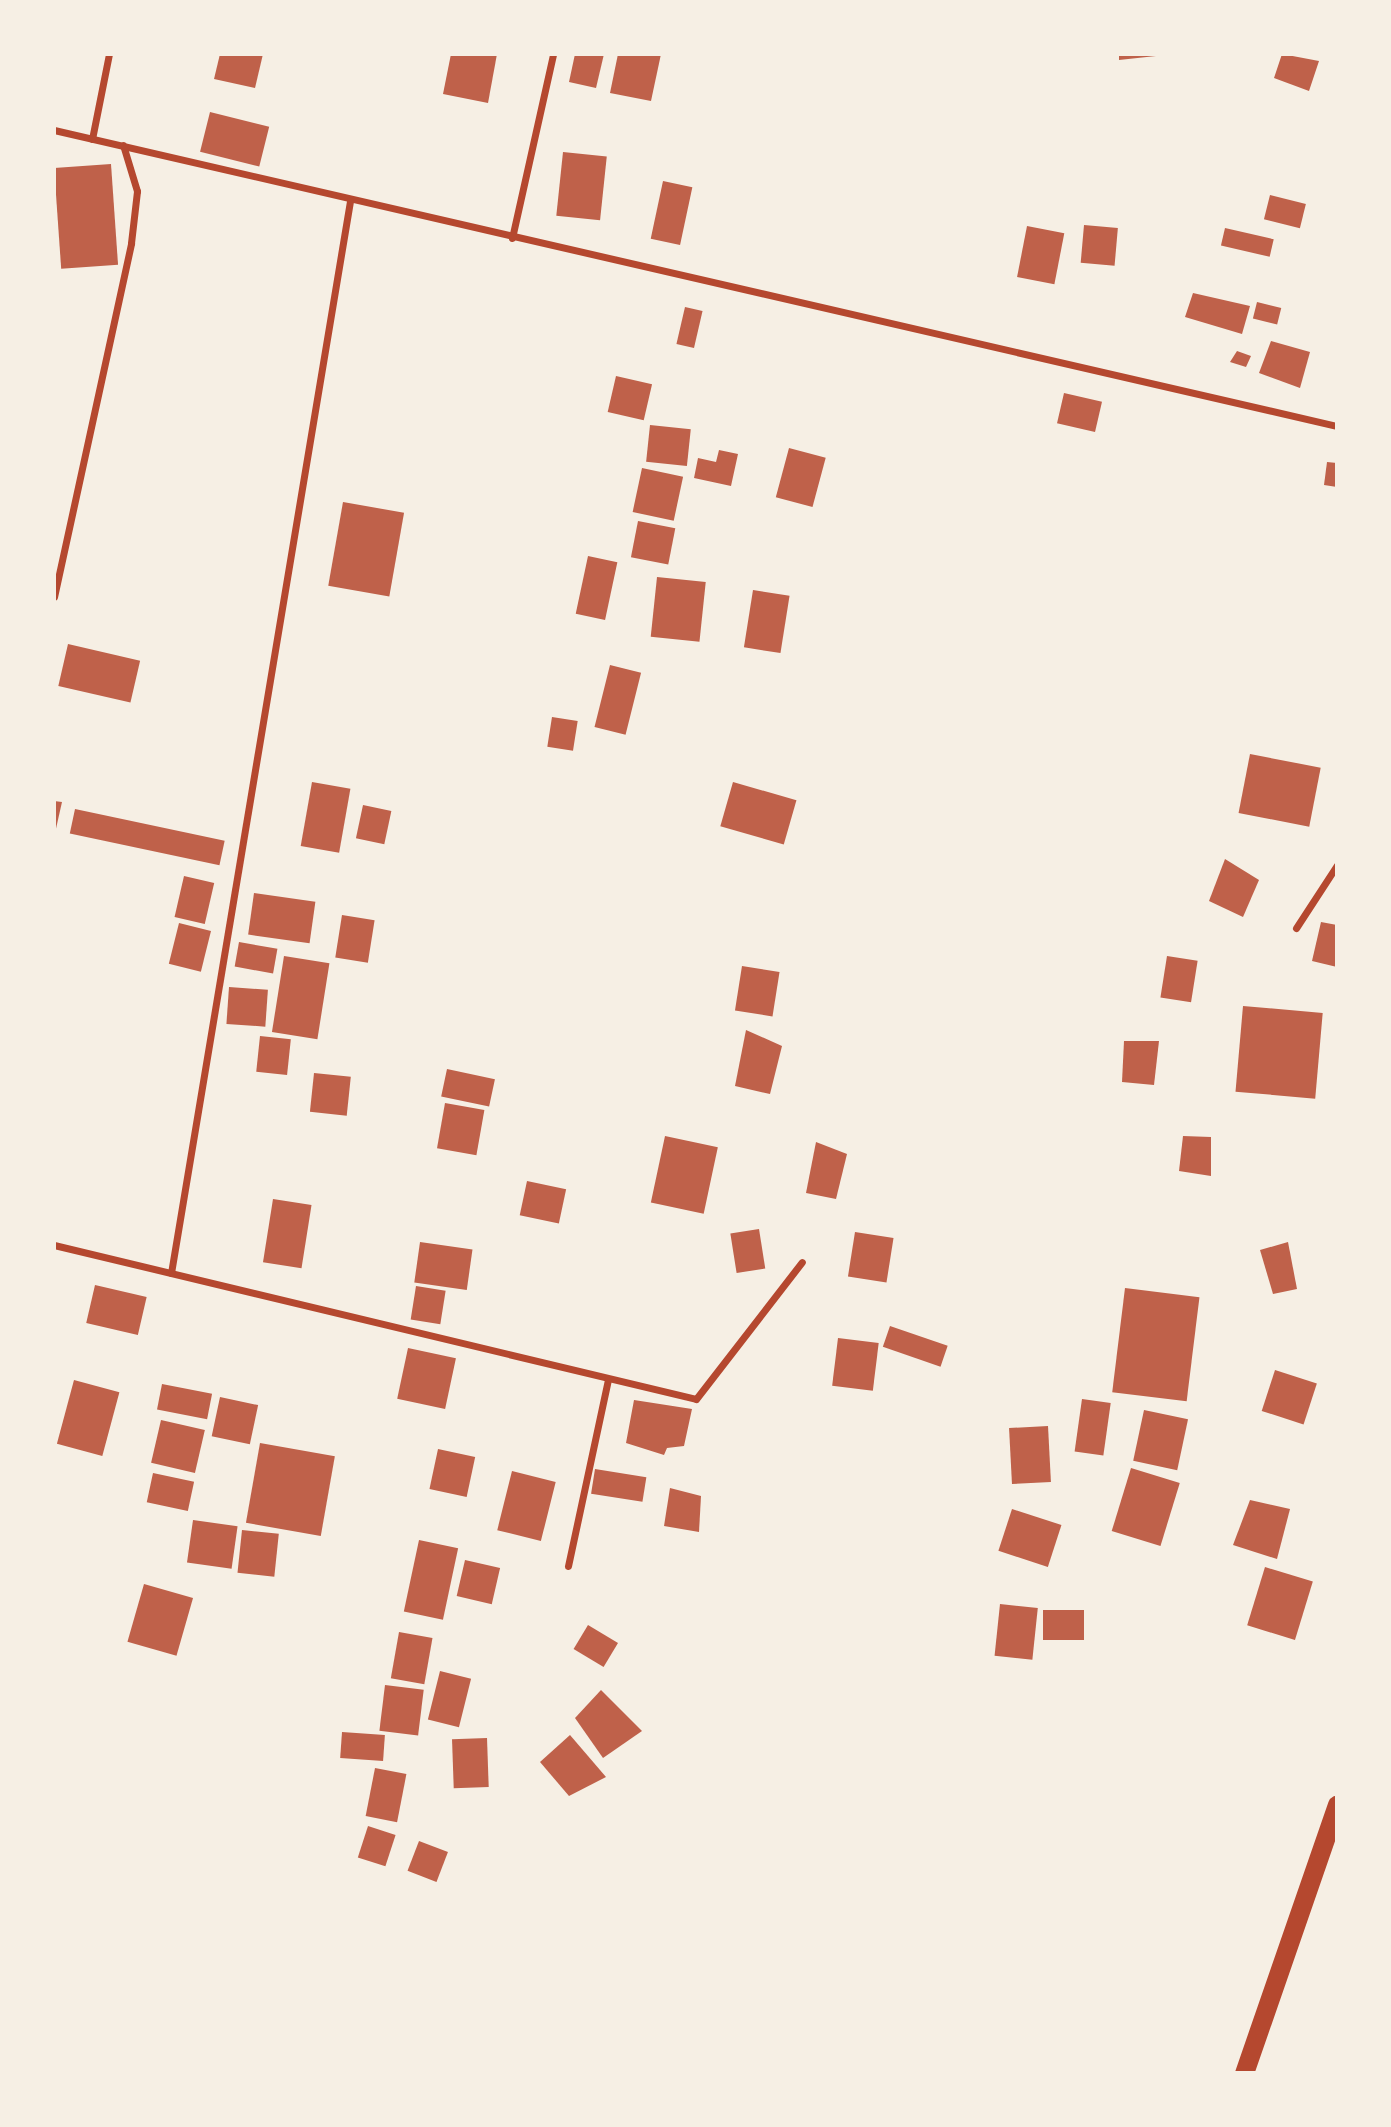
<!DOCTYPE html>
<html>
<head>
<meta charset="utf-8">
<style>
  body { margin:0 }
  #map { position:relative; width:1391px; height:2127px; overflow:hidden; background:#f6efe4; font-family:"Space Grotesk",sans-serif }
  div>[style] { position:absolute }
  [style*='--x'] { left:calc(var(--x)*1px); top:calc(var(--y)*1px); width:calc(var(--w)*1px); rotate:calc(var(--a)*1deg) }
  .building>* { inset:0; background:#bf614a; transform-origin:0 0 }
  .minor>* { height:7px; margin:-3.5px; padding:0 3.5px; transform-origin:3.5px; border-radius:3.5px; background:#b5482f }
  .trunk>* { height:19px; margin:-9.5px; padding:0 9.5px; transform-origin:9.5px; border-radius:9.5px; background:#b5482f }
  span { translate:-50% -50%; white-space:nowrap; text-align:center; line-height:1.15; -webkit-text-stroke:5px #f6efe4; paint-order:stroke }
  .frame { position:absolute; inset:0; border:56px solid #f6efe4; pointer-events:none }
</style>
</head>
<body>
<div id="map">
  <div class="building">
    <div style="clip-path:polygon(220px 54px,263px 54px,255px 88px,214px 79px)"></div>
    <div style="clip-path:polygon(451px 54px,497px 54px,488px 103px,443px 94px)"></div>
    <div style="clip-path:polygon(575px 54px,604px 54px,596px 88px,569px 82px)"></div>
    <div style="clip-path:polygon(618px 54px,661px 54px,651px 101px,610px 93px)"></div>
    <div style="clip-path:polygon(1119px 54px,1156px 54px,1156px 56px,1119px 60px)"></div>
    <div style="clip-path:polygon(1282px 54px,1319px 61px,1309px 91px,1274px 78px)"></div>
    <div style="left:210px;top:112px;width:61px;height:41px;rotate:14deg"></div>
    <div style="left:563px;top:152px;width:44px;height:64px;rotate:6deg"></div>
    <div style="left:111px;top:164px;width:101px;height:57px;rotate:86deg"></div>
    <div style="left:663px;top:181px;width:30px;height:59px;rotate:12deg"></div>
    <div style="left:1270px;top:195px;width:37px;height:25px;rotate:14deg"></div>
    <div style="left:1084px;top:225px;width:34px;height:38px;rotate:5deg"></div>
    <div style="left:1027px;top:226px;width:38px;height:52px;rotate:11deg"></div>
    <div style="left:1225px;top:228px;width:50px;height:18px;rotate:13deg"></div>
    <div style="clip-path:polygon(1193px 293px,1250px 306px,1242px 334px,1185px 317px)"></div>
    <div style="left:1257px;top:302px;width:25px;height:17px;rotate:14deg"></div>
    <div style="left:685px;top:307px;width:18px;height:38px;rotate:13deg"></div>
    <div style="clip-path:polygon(1271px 341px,1310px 352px,1300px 388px,1259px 373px)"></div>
    <div style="clip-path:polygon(1237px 351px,1251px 356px,1246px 367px,1230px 362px)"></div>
    <div style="left:616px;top:376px;width:37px;height:37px;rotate:13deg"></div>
    <div style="left:1064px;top:393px;width:39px;height:31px;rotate:13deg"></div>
    <div style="left:650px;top:425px;width:41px;height:37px;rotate:6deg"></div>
    <div style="left:789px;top:448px;width:38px;height:51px;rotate:15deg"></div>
    <div style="clip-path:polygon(719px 450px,738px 454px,731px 486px,694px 478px,698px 458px,716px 462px)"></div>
    <div style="clip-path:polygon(1327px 462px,1337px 463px,1337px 487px,1324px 485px)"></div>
    <div style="left:642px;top:468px;width:42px;height:45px;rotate:12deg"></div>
    <div style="left:343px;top:502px;width:62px;height:85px;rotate:10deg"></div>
    <div style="left:638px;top:521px;width:38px;height:37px;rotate:11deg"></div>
    <div style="left:588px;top:556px;width:30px;height:59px;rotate:12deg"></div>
    <div style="left:657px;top:577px;width:49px;height:60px;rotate:6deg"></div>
    <div style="left:753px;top:590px;width:37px;height:58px;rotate:9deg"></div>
    <div style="left:68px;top:644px;width:74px;height:43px;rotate:13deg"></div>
    <div style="left:610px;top:665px;width:32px;height:64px;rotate:14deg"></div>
    <div style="left:552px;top:717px;width:26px;height:30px;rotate:9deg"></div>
    <div style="left:1250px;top:754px;width:72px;height:60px;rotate:11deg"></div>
    <div style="left:312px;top:782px;width:39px;height:65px;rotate:10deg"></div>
    <div style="left:733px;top:782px;width:66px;height:46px;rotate:16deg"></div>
    <div style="clip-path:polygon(54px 801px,62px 802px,55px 833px,54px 833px)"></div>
    <div style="left:363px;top:805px;width:29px;height:34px;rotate:12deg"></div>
    <div style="left:75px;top:809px;width:153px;height:25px;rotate:12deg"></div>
    <div style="clip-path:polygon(1225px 859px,1259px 880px,1243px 917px,1209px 901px)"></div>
    <div style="left:184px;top:876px;width:31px;height:42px;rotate:13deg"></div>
    <div style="left:254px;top:893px;width:62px;height:42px;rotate:8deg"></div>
    <div style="left:342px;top:915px;width:33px;height:43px;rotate:9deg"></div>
    <div style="clip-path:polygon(1321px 922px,1337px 925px,1337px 967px,1312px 961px)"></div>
    <div style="left:179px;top:923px;width:33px;height:42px;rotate:14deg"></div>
    <div style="left:239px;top:942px;width:39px;height:25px;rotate:10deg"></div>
    <div style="left:284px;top:956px;width:46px;height:77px;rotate:9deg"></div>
    <div style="left:1167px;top:956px;width:31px;height:42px;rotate:9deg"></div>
    <div style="left:742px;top:966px;width:38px;height:45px;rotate:9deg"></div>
    <div style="left:229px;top:987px;width:39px;height:37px;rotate:4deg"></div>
    <div style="left:1243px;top:1006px;width:80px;height:86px;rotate:5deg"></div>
    <div style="clip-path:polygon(746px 1030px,782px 1046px,770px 1094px,735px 1086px)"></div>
    <div style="left:260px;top:1036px;width:31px;height:36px;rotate:6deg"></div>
    <div style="clip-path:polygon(1124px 1041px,1159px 1041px,1154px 1085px,1122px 1082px)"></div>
    <div style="left:447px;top:1069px;width:49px;height:28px;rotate:12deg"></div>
    <div style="left:314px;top:1073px;width:37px;height:39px;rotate:6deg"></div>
    <div style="left:445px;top:1103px;width:40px;height:46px;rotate:10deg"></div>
    <div style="left:665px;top:1136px;width:54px;height:68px;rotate:12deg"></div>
    <div style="clip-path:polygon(1183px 1136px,1211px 1137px,1211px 1176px,1179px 1171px)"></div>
    <div style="clip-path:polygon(816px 1142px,847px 1154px,836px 1199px,806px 1193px)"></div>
    <div style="left:527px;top:1181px;width:40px;height:35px;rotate:12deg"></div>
    <div style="left:273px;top:1199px;width:39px;height:64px;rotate:9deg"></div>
    <div style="left:759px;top:1229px;width:40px;height:29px;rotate:81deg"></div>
    <div style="left:855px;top:1232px;width:39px;height:45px;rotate:9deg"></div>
    <div style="left:420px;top:1242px;width:53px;height:41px;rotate:8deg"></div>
    <div style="clip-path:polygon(1288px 1242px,1297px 1289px,1273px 1294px,1260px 1250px)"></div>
    <div style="left:95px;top:1285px;width:53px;height:39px;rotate:13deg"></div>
    <div style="left:416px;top:1286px;width:30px;height:34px;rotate:9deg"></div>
    <div style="left:1125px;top:1288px;width:75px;height:105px;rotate:7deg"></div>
    <div style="left:890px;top:1326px;width:61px;height:22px;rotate:19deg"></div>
    <div style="left:838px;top:1338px;width:41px;height:48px;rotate:7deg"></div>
    <div style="left:408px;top:1348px;width:49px;height:52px;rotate:12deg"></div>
    <div style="left:1275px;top:1370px;width:44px;height:43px;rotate:18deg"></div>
    <div style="left:74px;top:1380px;width:47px;height:66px;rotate:15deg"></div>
    <div style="left:162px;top:1384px;width:51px;height:26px;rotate:11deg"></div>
    <div style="left:220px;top:1397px;width:39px;height:40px;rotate:12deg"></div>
    <div style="left:1082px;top:1399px;width:29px;height:53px;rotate:8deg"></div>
    <div style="clip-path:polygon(634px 1400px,692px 1409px,684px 1446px,667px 1448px,664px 1455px,626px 1443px)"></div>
    <div style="left:1144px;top:1410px;width:45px;height:52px;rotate:12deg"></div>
    <div style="left:161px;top:1420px;width:45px;height:44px;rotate:13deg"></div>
    <div style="left:1048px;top:1426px;width:56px;height:39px;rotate:87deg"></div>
    <div style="left:260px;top:1443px;width:76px;height:81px;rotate:10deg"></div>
    <div style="left:438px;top:1449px;width:38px;height:41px;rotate:12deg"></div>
    <div style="left:1131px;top:1468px;width:51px;height:66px;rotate:17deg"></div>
    <div style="left:595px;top:1469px;width:52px;height:25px;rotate:9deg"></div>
    <div style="left:512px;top:1471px;width:45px;height:61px;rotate:14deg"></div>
    <div style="left:153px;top:1473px;width:42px;height:30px;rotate:12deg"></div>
    <div style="clip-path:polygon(670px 1488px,701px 1496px,699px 1532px,664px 1526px)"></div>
    <div style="clip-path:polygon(1250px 1500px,1290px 1509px,1277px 1559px,1233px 1545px)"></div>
    <div style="left:1012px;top:1509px;width:52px;height:44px;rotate:18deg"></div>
    <div style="left:193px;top:1520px;width:45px;height:43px;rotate:8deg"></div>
    <div style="left:242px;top:1530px;width:37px;height:43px;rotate:6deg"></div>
    <div style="left:419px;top:1540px;width:40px;height:73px;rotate:12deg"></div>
    <div style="left:465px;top:1560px;width:36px;height:37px;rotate:13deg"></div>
    <div style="left:1265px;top:1567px;width:50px;height:61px;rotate:17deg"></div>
    <div style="left:144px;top:1584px;width:51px;height:60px;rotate:16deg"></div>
    <div style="left:1000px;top:1604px;width:38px;height:52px;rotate:6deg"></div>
    <div style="left:1043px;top:1610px;width:41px;height:30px"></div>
    <div style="left:588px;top:1625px;width:35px;height:28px;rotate:31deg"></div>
    <div style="left:399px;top:1632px;width:34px;height:47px;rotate:10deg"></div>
    <div style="left:440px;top:1671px;width:32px;height:50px;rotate:14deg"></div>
    <div style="left:385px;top:1685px;width:39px;height:46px;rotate:7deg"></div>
    <div style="clip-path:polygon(601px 1690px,642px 1731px,603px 1758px,575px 1718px)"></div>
    <div style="left:342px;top:1732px;width:43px;height:26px;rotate:4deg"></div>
    <div style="clip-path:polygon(570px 1735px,606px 1777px,569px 1796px,540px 1762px)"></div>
    <div style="left:487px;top:1738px;width:49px;height:35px;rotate:88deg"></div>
    <div style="left:375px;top:1768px;width:32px;height:49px;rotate:11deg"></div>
    <div style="left:368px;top:1826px;width:29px;height:33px;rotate:18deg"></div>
    <div style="left:419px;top:1841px;width:31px;height:32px;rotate:21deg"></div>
  </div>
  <div class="minor">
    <div style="--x:54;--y:130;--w:1317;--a:12.99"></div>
    <div style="--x:92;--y:139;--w:87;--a:-78.7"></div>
    <div style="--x:512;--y:238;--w:189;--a:-77.4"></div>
    <div style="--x:54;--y:597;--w:362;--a:-77.7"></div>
    <div style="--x:131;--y:243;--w:52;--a:-83.4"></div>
    <div style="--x:137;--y:191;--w:48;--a:-106.9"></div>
    <div style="--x:1296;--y:928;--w:75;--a:-56.9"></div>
    <div style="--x:54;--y:1245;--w:660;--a:13.49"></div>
    <div style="--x:696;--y:1399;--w:173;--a:-52.3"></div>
    <div style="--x:171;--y:1273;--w:1087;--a:-80.52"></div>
    <div style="--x:568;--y:1566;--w:191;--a:-77.9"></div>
  </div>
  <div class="trunk">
    <div style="--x:1244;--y:2073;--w:284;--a:-70.9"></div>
  </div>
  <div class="frame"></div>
</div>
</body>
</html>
